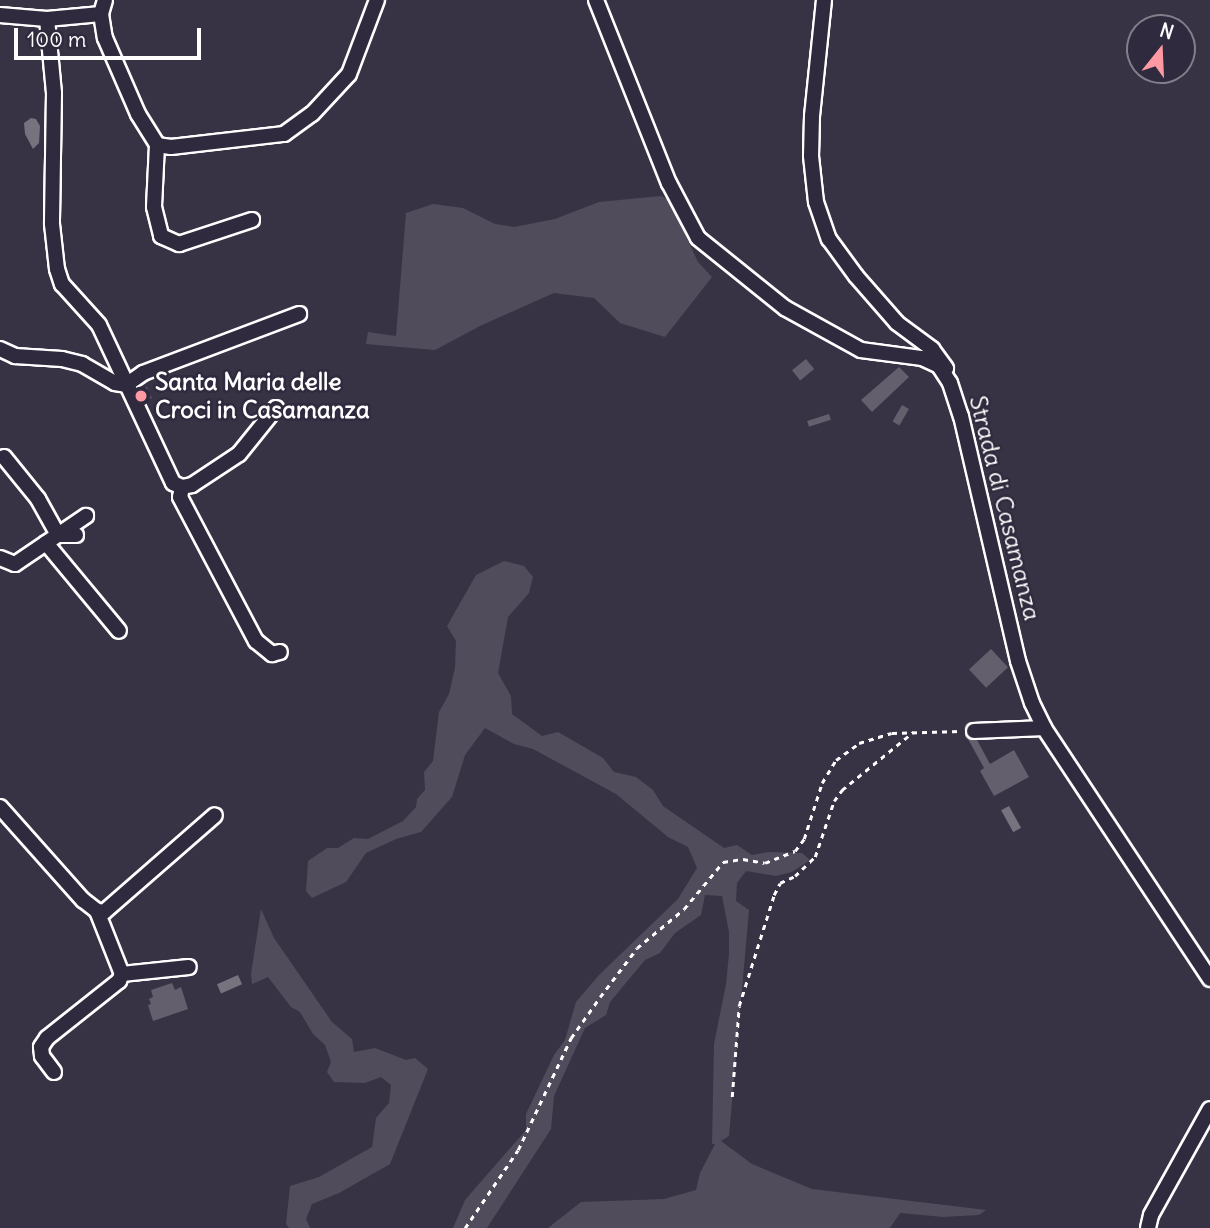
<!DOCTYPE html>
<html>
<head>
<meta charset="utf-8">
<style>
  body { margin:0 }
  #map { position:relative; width:1210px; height:1228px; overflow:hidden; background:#373345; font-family:Delius,sans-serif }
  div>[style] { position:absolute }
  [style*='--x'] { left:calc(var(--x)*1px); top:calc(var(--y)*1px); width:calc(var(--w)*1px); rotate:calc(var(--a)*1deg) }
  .green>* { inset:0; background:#514c5c }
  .water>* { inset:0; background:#76737f; transform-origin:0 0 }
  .building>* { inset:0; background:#635f6d; transform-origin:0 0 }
  .path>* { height:2.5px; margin-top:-1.25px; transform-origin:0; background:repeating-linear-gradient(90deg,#fff 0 5px,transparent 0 10px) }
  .roads { filter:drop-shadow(2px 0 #fff) drop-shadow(-2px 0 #fff) drop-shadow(0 2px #fff) drop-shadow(0 -2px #fff) }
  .minor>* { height:14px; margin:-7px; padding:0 7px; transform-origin:7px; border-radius:7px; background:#2f2a3d }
  .dots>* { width:19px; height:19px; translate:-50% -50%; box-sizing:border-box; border:4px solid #2f2a3d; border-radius:50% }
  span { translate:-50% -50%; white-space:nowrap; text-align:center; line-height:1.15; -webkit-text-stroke:5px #2f2a3d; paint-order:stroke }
  .poi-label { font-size:24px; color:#fff; font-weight:700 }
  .left { translate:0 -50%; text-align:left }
  .street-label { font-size:24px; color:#fff }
  .north { position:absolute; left:1126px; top:14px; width:70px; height:70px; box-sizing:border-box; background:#2f2a3d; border:2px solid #827f8b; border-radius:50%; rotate:18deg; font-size:19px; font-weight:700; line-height:28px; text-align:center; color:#fff }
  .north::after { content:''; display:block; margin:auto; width:24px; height:32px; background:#ff9aa2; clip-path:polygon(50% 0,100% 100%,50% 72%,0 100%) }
  .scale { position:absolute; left:14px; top:28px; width:187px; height:32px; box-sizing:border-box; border:4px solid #fff; border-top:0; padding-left:9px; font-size:21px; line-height:24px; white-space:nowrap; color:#fff; -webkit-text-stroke:5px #2f2a3d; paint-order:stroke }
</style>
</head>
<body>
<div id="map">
  <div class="green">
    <div style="clip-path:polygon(661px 196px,669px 200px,698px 262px,712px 277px,665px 337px,620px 323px,594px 298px,554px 293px,480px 326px,435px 350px,366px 344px,368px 332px,396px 336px,406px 213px,433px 204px,463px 208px,495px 224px,514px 227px,555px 219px,599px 202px)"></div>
    <div style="clip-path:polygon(504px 561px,524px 566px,533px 577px,529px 593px,508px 617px,498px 673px,511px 696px,512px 714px,542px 736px,558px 732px,603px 758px,614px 772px,636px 777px,653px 790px,663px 806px,724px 848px,737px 845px,752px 855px,768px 852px,802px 853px,810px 860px,792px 872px,776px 876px,746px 871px,737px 883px,736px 901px,749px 910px,729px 1136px,721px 1141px,752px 1164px,812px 1189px,986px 1210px,979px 1215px,943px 1217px,900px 1213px,890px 1228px,548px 1228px,581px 1202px,664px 1199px,696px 1190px,700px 1173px,715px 1144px,712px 1144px,714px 1044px,726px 984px,729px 954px,729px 932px,722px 896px,705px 895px,701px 915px,675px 933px,660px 953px,645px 960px,610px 1002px,606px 1015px,585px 1028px,554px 1096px,551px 1129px,487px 1228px,453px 1228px,465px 1200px,526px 1130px,526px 1114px,554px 1055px,565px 1040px,576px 1002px,599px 975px,678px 899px,697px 868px,688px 847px,668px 837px,616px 794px,533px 749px,514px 744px,485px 728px,465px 755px,452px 797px,421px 832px,396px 839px,366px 853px,346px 882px,312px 898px,306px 891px,308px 861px,327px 848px,338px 848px,354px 838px,368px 839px,403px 821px,416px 807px,417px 799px,425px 790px,424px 772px,433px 761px,439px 712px,449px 694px,455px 668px,456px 641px,447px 626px,476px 575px)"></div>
    <div style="clip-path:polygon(261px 909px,274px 938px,332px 1022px,352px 1039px,354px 1052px,375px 1048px,406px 1060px,415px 1058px,428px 1069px,390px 1164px,339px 1193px,312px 1204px,306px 1219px,310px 1228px,289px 1228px,286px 1224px,290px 1186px,319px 1177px,372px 1147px,376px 1118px,389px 1103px,391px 1085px,381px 1077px,365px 1083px,334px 1082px,327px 1072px,331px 1062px,325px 1045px,313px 1034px,300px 1012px,291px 1007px,268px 977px,252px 984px,251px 974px)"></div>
  </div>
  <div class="water">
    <div style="clip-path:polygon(31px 118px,36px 119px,40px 126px,39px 143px,33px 149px,25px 134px,24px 123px)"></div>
    <div style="left:1009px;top:806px;width:25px;height:9px;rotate:61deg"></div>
    <div style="left:238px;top:975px;width:10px;height:23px;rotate:66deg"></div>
  </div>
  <div class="building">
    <div style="left:806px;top:359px;width:13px;height:18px;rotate:51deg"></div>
    <div style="clip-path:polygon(899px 367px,909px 377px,872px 412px,861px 400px)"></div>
    <div style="left:147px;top:387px;width:12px;height:17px;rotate:66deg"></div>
    <div style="left:902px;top:405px;width:8px;height:19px;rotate:30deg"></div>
    <div style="left:829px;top:414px;width:6px;height:23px;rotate:72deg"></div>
    <div style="left:991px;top:649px;width:25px;height:30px;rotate:47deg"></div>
    <div style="clip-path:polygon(976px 738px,990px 764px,1014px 750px,1029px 777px,994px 796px,980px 771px,984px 768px,968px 739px)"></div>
    <div style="clip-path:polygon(172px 983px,175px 990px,181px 987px,188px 1009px,153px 1021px,148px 1005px,151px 1004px,149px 999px,153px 997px,151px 990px)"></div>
  </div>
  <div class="path">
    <div style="--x:732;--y:1097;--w:91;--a:-85.6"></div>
    <div style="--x:739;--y:1006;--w:116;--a:-72.5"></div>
    <div style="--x:774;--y:895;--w:13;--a:-63"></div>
    <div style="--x:780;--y:883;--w:17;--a:-25"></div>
    <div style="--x:795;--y:876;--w:28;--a:-44"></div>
    <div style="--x:815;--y:857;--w:59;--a:-71.3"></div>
    <div style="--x:834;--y:801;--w:14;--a:-54"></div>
    <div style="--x:842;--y:790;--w:92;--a:-39.2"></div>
    <div style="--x:465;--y:1228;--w:94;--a:-55.8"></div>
    <div style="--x:518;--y:1150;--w:124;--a:-64.7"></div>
    <div style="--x:571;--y:1038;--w:50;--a:-54.7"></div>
    <div style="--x:600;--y:997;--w:61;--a:-52.9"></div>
    <div style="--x:637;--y:948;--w:61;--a:-39.7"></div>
    <div style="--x:684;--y:909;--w:61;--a:-50.3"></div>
    <div style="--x:723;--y:862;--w:20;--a:-9"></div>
    <div style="--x:743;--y:859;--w:22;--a:10"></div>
    <div style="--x:765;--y:863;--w:32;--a:-22"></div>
    <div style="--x:795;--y:851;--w:15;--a:-53"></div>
    <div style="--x:804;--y:839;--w:59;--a:-72.2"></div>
    <div style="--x:822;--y:783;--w:27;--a:-59"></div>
    <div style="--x:836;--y:760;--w:29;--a:-36"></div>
    <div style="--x:859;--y:743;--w:34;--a:-17"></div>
    <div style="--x:892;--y:733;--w:69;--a:-1.7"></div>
  </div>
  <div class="roads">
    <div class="minor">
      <div style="--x:105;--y:0;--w:15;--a:106"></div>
      <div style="--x:101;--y:14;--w:24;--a:81"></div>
      <div style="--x:105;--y:38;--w:83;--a:66.5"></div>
      <div style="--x:138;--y:114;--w:36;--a:58"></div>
      <div style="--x:157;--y:145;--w:14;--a:8"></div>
      <div style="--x:171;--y:147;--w:114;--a:-6.6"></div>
      <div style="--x:284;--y:134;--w:34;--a:-36"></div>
      <div style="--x:312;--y:114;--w:54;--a:-47.2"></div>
      <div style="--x:349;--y:74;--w:79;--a:-69.3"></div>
      <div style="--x:596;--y:0;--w:197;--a:68.3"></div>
      <div style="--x:669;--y:183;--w:62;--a:62.2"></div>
      <div style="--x:698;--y:238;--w:112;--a:38.8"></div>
      <div style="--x:785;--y:308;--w:87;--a:28.9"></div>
      <div style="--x:861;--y:350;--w:62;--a:7.5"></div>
      <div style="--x:922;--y:358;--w:19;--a:25"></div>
      <div style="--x:939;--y:366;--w:20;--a:57"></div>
      <div style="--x:950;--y:383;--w:35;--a:72"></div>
      <div style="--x:961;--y:416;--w:252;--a:76.9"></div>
      <div style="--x:1018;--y:661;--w:44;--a:71.6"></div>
      <div style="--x:1032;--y:703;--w:28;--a:64"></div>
      <div style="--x:1044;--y:728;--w:301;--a:56.5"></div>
      <div style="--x:824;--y:0;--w:117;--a:95.9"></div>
      <div style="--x:812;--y:116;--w:40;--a:91.4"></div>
      <div style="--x:811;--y:156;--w:46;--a:83.8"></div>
      <div style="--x:816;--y:202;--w:39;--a:71"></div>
      <div style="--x:829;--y:239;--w:46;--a:53.9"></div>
      <div style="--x:856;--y:276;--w:62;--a:48.9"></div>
      <div style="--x:897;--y:323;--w:44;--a:36.6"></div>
      <div style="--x:932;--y:349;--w:24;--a:54"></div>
      <div style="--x:0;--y:15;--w:47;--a:4.9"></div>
      <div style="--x:47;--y:19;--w:54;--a:-5.3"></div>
      <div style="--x:47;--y:19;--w:74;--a:84.6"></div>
      <div style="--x:54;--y:93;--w:131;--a:90.9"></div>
      <div style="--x:52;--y:224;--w:45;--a:83.7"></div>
      <div style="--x:57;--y:269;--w:16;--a:72"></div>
      <div style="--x:62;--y:284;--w:55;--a:47.9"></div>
      <div style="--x:99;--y:325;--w:174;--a:64.9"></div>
      <div style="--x:173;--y:483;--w:10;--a:24"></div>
      <div style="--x:182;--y:487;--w:10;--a:-11"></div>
      <div style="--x:192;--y:485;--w:56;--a:-33.4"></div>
      <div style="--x:239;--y:454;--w:59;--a:-51.2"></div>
      <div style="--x:157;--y:145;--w:62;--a:92.8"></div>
      <div style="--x:154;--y:207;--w:30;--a:76"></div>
      <div style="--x:161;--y:236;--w:20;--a:24"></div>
      <div style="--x:179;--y:244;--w:77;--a:-18.2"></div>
      <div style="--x:0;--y:349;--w:17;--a:25"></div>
      <div style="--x:15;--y:356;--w:47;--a:3.7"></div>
      <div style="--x:62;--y:359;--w:21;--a:14"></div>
      <div style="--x:82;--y:364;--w:38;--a:30"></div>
      <div style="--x:115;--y:383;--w:11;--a:10"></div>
      <div style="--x:126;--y:385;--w:21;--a:-35"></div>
      <div style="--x:143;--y:373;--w:167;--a:-20.7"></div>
      <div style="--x:4;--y:457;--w:54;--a:51"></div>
      <div style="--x:38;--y:499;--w:41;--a:60.9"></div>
      <div style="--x:58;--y:535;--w:18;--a:0"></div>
      <div style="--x:182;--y:487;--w:10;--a:101"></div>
      <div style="--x:180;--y:497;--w:163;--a:62.2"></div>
      <div style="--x:256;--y:641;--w:21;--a:39"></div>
      <div style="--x:272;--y:654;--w:8;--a:-14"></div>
      <div style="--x:46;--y:543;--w:114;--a:50.3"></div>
      <div style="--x:0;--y:558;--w:16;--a:22"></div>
      <div style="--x:15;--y:564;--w:86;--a:-34.1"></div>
      <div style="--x:974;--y:731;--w:70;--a:-2.5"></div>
      <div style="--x:0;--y:807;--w:125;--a:48.3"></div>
      <div style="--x:83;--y:900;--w:18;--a:38"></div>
      <div style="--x:97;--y:911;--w:7;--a:8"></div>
      <div style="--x:104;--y:912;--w:147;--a:-41.1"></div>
      <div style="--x:97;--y:911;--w:68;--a:68.4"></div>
      <div style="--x:122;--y:974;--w:67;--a:-6"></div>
      <div style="--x:54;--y:1072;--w:20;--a:-127"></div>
      <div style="--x:42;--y:1056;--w:9;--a:-96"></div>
      <div style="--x:41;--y:1047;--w:11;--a:-56"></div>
      <div style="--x:47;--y:1038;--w:92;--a:-38.4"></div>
      <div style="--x:119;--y:981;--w:8;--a:-67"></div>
      <div style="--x:1148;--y:1228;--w:13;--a:-77"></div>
      <div style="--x:1151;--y:1215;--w:121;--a:-60.9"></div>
    </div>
  </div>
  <div class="dots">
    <div style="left:141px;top:396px;background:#ff9aa2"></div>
  </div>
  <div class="poi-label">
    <span class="left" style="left:155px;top:396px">Santa Maria delle<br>Croci in Casamanza</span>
  </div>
  <div class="street-label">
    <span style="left:1005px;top:508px;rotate:76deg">Strada di Casamanza</span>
  </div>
  <div class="north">N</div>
  <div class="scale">100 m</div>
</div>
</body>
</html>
